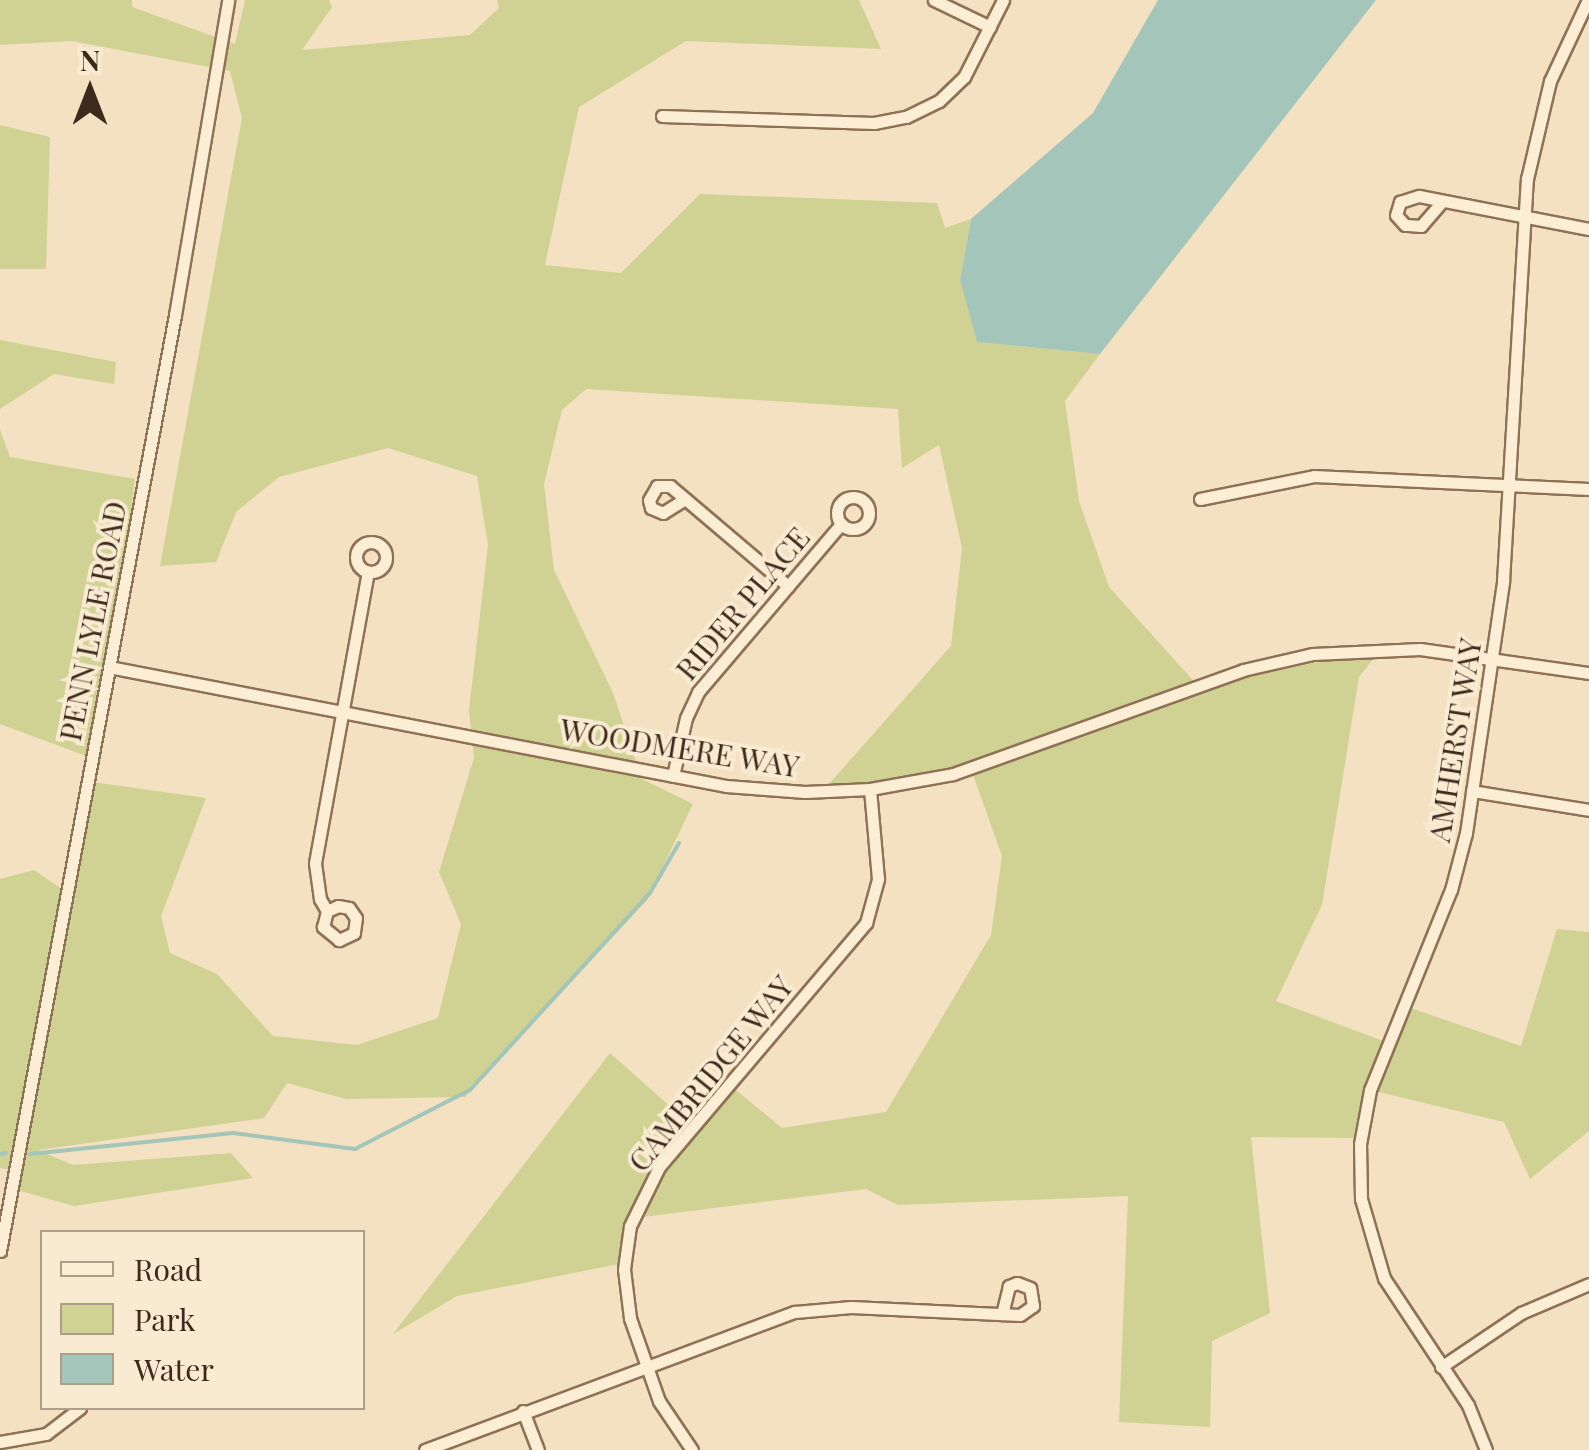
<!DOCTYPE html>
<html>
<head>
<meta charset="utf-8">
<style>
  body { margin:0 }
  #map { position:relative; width:1589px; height:1450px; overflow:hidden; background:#f3e1c1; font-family:"Playfair Display",serif }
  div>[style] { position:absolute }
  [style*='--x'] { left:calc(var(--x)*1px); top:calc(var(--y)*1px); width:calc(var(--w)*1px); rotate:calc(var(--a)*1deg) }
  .green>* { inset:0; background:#cfd293 }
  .water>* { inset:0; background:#a4c5b9 }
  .stream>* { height:4px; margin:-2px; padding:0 2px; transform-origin:2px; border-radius:2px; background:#a4c5b9 }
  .roads { filter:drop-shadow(2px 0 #8f7156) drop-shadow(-2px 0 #8f7156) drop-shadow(0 2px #8f7156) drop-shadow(0 -2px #8f7156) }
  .minor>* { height:11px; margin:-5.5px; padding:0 5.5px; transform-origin:5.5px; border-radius:5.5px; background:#fceed5 }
  .minor>.ring { margin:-5.5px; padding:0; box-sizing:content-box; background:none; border:11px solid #fceed5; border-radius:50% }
  span { translate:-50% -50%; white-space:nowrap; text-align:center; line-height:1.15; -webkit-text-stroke:8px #f9ebd1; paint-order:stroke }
  .street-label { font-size:30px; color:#3d2a1c }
  .legend { position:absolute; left:40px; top:1230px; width:325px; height:180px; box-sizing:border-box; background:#f9ebd1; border:2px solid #ae9e89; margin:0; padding:12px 18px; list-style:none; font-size:30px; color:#3d2a1c }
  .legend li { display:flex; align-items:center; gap:20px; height:50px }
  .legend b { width:50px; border:2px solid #ae9e89 }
  .north { position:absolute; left:40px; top:40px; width:100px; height:100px; -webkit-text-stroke:8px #f9ebd1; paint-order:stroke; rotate:0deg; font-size:28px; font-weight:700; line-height:40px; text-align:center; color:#3d2a1c }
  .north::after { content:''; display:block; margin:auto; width:35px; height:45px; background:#3d2a1c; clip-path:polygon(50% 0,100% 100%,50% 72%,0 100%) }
</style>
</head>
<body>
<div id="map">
  <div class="green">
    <div style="clip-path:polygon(0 0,132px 0,132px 7px,235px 44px,245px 0,329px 0,332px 7px,302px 50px,470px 35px,499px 8px,497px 0,859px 0,881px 49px,686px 41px,579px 107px,545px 265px,621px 273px,700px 194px,937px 203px,945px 228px,971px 219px,960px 280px,977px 342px,1100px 354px,1065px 401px,1079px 501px,1109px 587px,1199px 687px,1381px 649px,1359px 677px,1322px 905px,1276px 1001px,1386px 1042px,1402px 1005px,1521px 1046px,1557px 929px,1589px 932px,1589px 1131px,1530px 1179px,1504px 1122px,1370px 1090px,1362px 1138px,1251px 1137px,1270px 1313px,1212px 1341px,1210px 1427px,1119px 1422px,1128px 1196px,898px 1205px,866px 1189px,635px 1218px,624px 1263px,457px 1296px,393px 1334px,610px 1053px,691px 1125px,731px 1086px,782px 1128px,886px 1112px,991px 935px,1002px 856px,972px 772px,822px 792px,951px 646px,962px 548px,939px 445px,902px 468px,898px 409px,586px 389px,562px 410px,544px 484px,554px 570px,613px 693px,642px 779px,693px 804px,647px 900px,465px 1097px,346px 1099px,287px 1083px,264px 1118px,38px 1150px,73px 1165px,231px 1153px,253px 1178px,74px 1206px,10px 1188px,11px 1170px,0 1168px,0 879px,34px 870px,69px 894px,92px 782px,206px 798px,161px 916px,170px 953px,217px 974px,273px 1036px,357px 1045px,438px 1018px,461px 924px,439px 872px,474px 758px,469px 710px,488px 545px,477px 476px,388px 448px,279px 477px,236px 512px,216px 562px,160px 566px,242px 118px,230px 71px,72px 41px,0 45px)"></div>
    <div style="clip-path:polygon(0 125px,50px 137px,46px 269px,0 269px)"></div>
    <div style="clip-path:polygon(0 340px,116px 362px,114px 384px,54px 374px,0 409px)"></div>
    <div style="clip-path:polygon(0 430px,10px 457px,135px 479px,97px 760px,0 724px)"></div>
  </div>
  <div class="water">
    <div style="clip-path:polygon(1158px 0,1376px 0,1100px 354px,977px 342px,960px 280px,971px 219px,1093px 113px)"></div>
  </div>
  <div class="stream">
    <div style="--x:0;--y:1154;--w:6;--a:-9"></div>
    <div style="--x:30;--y:1154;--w:204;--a:-5.9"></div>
    <div style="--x:233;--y:1133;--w:123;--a:7.5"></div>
    <div style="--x:355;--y:1149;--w:129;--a:-27.2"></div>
    <div style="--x:470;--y:1090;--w:267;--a:-47.6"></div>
    <div style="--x:650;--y:893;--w:58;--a:-59.9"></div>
  </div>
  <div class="roads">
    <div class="minor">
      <div style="--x:934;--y:0;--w:62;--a:25.7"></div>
      <div style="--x:662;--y:116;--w:212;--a:1.9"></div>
      <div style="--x:874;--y:123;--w:33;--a:-11"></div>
      <div style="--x:906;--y:117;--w:37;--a:-26"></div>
      <div style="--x:939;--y:101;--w:35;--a:-44"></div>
      <div style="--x:964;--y:77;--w:86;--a:-63.1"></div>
      <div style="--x:1440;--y:204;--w:29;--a:131"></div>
      <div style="--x:1421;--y:226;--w:16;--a:-176"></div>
      <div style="--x:1405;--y:225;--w:13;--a:-132"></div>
      <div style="--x:1396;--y:215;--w:14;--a:-73"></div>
      <div style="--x:1400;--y:202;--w:20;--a:-18"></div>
      <div style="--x:1419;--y:196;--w:173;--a:11"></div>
      <div class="ring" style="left:837px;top:497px;width:21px;height:21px"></div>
      <div style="--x:685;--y:499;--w:26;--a:148"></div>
      <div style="--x:663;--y:513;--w:13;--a:-157"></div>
      <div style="--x:651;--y:508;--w:8;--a:-104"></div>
      <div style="--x:649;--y:500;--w:16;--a:-60"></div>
      <div style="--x:657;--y:486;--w:13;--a:0"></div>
      <div style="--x:670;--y:486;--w:155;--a:40.3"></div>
      <div style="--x:1200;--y:499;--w:116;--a:-11.4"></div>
      <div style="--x:1314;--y:476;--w:275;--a:2.7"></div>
      <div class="ring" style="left:356px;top:542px;width:19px;height:19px"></div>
      <div style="--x:109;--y:667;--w:628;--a:10.92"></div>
      <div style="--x:726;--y:786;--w:79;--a:4.3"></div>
      <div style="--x:805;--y:792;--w:65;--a:-2.6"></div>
      <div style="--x:870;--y:789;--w:84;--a:-10.2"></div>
      <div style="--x:953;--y:774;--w:308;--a:-19.7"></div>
      <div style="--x:1243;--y:670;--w:72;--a:-12.9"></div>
      <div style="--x:1313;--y:654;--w:107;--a:-2.7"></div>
      <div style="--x:1420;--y:649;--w:171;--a:8.1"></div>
      <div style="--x:673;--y:776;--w:59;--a:-77.4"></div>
      <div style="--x:686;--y:718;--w:29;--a:-65"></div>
      <div style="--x:698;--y:692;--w:221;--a:-49.6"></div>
      <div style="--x:1472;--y:791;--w:119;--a:9.2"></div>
      <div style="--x:327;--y:911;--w:12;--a:-24"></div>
      <div style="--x:338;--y:906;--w:11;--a:10"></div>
      <div style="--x:349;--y:908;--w:12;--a:55"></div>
      <div style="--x:356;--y:918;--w:15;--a:98"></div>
      <div style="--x:354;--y:933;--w:17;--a:155"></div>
      <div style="--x:339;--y:940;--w:21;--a:-141"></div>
      <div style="--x:323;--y:927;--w:16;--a:-76"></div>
      <div style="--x:327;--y:911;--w:14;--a:-120"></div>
      <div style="--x:320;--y:899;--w:36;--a:-98"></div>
      <div style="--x:315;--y:863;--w:296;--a:-79.7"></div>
      <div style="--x:0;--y:1251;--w:952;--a:-79.41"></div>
      <div style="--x:175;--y:315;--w:319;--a:-80.4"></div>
      <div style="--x:1441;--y:1367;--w:97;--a:-34"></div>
      <div style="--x:1521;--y:1313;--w:74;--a:-23.1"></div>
      <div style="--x:523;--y:1411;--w:42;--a:69"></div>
      <div style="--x:0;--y:1442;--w:47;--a:-9.9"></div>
      <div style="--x:46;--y:1434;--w:43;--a:-37.4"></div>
      <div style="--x:425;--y:1450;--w:395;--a:-20.5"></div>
      <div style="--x:795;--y:1312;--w:56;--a:-5.1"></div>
      <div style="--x:851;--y:1307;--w:169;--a:2.7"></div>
      <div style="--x:1020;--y:1315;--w:16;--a:-35"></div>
      <div style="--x:1033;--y:1306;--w:18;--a:-99"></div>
      <div style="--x:1030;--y:1288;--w:14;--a:-159"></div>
      <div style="--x:1017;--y:1283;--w:9;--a:159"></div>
      <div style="--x:1009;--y:1286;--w:29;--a:104"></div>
      <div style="--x:692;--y:1450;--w:59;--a:-124"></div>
      <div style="--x:659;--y:1401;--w:88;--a:-109.3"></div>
      <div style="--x:630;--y:1318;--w:49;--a:-97"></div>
      <div style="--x:624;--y:1269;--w:43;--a:-82.1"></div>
      <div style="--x:630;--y:1226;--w:66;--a:-63.8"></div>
      <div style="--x:659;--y:1167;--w:320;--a:-49.7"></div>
      <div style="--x:866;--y:923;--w:46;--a:-74.7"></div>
      <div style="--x:878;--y:879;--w:90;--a:-95.1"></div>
      <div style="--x:1486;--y:1450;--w:48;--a:-111.8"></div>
      <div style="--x:1468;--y:1405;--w:152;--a:-123.5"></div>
      <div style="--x:1384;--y:1278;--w:82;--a:-106.2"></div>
      <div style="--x:1361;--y:1199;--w:55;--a:-91"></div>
      <div style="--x:1360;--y:1144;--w:55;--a:-79.5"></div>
      <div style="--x:1370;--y:1090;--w:216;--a:-68"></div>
      <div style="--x:1451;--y:890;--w:59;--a:-75.3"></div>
      <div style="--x:1466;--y:833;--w:255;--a:-81.6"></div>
      <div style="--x:1503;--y:581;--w:403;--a:-86.6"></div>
      <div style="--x:1527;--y:179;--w:101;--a:-76.8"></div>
      <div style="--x:1550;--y:81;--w:89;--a:-64.9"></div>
    </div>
  </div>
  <div class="street-label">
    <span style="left:742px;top:603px;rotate:-50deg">RIDER PLACE</span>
    <span style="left:92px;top:621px;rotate:-79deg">PENN LYLE ROAD</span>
    <span style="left:1454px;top:740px;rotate:-81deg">AMHERST WAY</span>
    <span style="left:680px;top:747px;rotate:9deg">WOODMERE WAY</span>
    <span style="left:710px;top:1073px;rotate:-51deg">CAMBRIDGE WAY</span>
  </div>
  <ul class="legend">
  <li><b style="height:12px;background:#fceed5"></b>Road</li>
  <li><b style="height:28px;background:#cfd293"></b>Park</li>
  <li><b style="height:28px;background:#a4c5b9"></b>Water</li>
  </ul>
  <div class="north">N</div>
</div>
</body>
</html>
